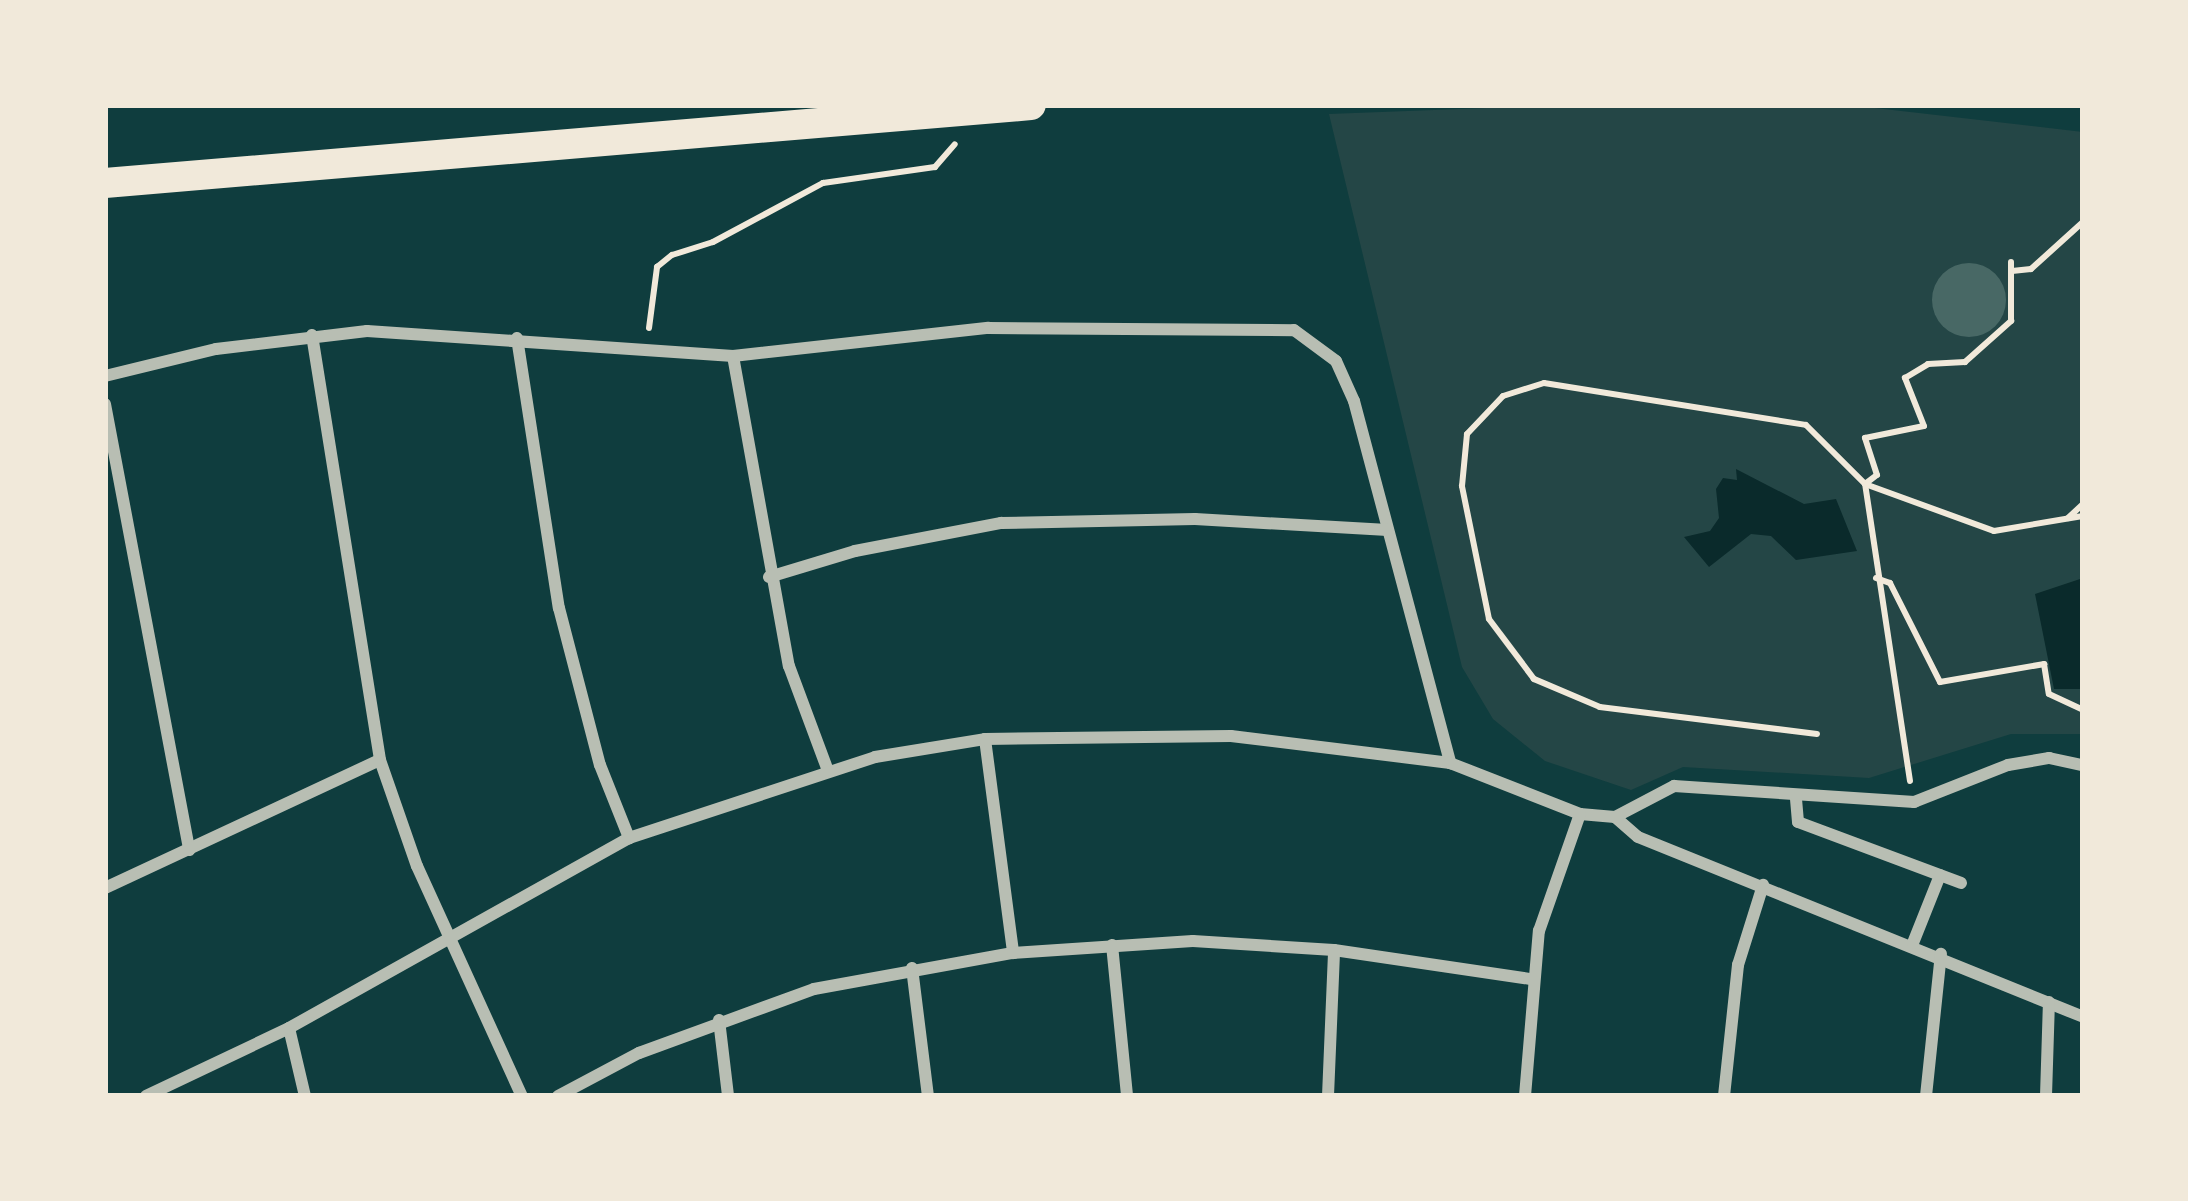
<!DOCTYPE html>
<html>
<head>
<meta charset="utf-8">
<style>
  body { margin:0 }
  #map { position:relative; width:2188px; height:1201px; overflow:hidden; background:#0f3d3e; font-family:"Space Grotesk",sans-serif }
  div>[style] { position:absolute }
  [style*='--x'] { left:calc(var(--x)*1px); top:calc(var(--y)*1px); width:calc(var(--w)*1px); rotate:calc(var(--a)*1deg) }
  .green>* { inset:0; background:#244646 }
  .water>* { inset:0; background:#0a2a2b }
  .building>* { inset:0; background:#486865 }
  .round { border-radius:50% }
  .path>* { height:6px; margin:-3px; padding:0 3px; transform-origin:3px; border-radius:3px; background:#f1e9da }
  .minor>* { height:12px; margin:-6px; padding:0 6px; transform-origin:6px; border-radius:6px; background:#b8beb3 }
  .primary>* { height:30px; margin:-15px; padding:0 15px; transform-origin:15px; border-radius:15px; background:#f1e9da }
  span { translate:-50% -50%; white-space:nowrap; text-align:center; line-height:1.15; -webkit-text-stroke:9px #f1e9da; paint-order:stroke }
  .frame { position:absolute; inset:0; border:108px solid #f1e9da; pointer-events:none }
</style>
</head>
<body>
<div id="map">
  <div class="green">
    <div style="clip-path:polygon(1563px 105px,1849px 105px,2083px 132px,2083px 734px,2011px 734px,1869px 778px,1683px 767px,1631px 790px,1545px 761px,1493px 719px,1462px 667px,1329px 114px)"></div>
  </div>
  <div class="water">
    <div style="clip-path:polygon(1736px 469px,1804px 504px,1836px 499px,1857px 551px,1796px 560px,1771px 536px,1751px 534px,1709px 567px,1684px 537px,1710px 531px,1719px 518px,1716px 489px,1723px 478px,1737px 480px)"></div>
    <div style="clip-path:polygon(2083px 578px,2083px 689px,2054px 689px,2035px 594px)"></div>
  </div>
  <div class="building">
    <div class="round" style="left:1932px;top:263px;width:74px;height:74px"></div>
  </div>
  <div class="path">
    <div style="--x:2012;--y:271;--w:19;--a:-6"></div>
    <div style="--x:2031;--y:269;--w:70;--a:-42.1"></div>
    <div style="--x:649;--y:328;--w:62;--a:-82.5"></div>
    <div style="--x:657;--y:267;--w:19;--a:-39"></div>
    <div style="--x:672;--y:255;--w:43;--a:-17.6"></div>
    <div style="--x:713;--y:242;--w:125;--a:-28.2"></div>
    <div style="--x:823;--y:183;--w:113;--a:-8.1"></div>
    <div style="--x:935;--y:167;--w:30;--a:-49"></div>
    <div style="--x:2068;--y:518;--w:21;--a:-43"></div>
    <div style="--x:1876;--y:578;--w:15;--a:20"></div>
    <div style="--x:1890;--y:583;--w:111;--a:63.2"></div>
    <div style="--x:1940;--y:682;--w:106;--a:-9.8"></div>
    <div style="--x:2044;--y:664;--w:30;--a:81"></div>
    <div style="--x:2049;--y:694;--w:38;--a:25"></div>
    <div style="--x:1817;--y:734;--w:219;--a:-172.9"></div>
    <div style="--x:1600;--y:707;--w:72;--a:-157"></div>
    <div style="--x:1534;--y:679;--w:75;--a:-126.9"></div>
    <div style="--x:1489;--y:619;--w:136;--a:-101.5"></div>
    <div style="--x:1462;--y:486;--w:52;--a:-84.5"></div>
    <div style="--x:1467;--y:434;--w:52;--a:-46.5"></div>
    <div style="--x:1503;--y:396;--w:43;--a:-17.6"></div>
    <div style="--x:1544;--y:383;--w:265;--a:9.1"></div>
    <div style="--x:1806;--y:425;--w:83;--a:45"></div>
    <div style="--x:1865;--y:484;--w:137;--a:20"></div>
    <div style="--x:1994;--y:531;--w:90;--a:-9.6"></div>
    <div style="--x:1910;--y:781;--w:300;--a:-98.6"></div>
    <div style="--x:1865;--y:484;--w:15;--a:-37"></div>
    <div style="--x:1877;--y:475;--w:39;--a:-108"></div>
    <div style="--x:1865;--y:438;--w:60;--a:-11.5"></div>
    <div style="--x:1924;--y:426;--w:52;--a:-111.6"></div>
    <div style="--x:1905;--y:378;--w:27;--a:-31"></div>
    <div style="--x:1928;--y:364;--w:37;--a:-3"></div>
    <div style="--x:1965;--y:362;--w:62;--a:-41.7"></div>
    <div style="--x:2011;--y:321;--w:59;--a:-90"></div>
  </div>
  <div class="minor">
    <div style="--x:312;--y:335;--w:430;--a:80.9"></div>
    <div style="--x:380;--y:760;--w:112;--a:70.8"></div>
    <div style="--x:417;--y:866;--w:253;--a:65.5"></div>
    <div style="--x:517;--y:338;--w:273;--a:81.2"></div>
    <div style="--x:559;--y:608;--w:162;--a:75.4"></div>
    <div style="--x:600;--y:765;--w:79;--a:68.3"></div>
    <div style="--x:733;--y:356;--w:315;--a:79.8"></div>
    <div style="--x:789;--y:666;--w:112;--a:69.6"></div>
    <div style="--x:105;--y:376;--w:114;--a:-13.7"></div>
    <div style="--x:216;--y:349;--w:152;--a:-6.8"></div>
    <div style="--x:367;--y:331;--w:367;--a:3.9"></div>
    <div style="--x:733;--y:356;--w:257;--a:-6.3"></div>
    <div style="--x:988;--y:328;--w:306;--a:0.4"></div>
    <div style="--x:1294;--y:330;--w:52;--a:36.4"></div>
    <div style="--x:1336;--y:361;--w:44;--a:65.8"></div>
    <div style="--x:1354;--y:401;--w:375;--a:75.1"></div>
    <div style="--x:105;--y:404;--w:454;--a:79.3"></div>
    <div style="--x:769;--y:577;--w:90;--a:-16.8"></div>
    <div style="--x:855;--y:551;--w:149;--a:-10.9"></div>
    <div style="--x:1001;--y:523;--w:194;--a:-1.2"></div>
    <div style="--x:1195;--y:519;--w:193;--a:3.3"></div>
    <div style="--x:985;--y:739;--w:216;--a:82.5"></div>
    <div style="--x:1796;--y:799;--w:23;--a:85"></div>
    <div style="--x:1798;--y:822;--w:174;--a:20.5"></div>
    <div style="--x:1615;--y:817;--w:30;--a:41"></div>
    <div style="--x:1638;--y:837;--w:480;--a:22"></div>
    <div style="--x:105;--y:888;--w:303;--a:-25"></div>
    <div style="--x:1913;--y:943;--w:73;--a:-68.3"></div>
    <div style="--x:1112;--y:945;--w:152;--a:84.3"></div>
    <div style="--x:912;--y:968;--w:129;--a:82.9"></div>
    <div style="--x:719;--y:1020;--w:77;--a:83.2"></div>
    <div style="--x:289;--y:1028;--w:70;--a:76.8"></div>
    <div style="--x:146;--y:1096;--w:158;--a:-25.4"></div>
    <div style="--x:289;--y:1028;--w:389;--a:-29.2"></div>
    <div style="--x:629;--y:838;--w:259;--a:-18.2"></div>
    <div style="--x:875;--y:757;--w:111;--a:-9.3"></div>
    <div style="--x:985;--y:739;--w:246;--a:-0.7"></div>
    <div style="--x:1231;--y:736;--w:221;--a:7"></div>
    <div style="--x:1450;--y:763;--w:140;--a:21.4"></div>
    <div style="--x:1580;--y:814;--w:35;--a:5"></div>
    <div style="--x:1615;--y:817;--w:67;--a:-27.7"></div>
    <div style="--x:1674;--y:786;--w:241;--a:3.8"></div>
    <div style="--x:1914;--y:802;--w:101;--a:-21.5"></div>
    <div style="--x:2008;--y:765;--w:42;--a:-9.7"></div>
    <div style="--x:2049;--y:758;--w:35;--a:12"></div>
    <div style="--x:558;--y:1096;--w:92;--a:-28"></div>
    <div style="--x:639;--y:1053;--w:186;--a:-20.1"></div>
    <div style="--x:814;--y:989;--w:202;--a:-10.3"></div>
    <div style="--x:1013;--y:953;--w:180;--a:-3.8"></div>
    <div style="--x:1193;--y:941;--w:141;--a:3.7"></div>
    <div style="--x:1334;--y:950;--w:199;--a:8.4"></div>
    <div style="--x:1328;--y:1096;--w:146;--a:-87.6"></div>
    <div style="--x:1525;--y:1096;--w:166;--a:-85.2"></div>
    <div style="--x:1539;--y:931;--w:124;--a:-70.7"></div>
    <div style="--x:1724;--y:1096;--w:132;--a:-83.9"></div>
    <div style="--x:1738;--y:965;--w:84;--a:-72.6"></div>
    <div style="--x:1926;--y:1096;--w:143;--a:-84"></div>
    <div style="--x:2046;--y:1096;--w:94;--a:-88.2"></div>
  </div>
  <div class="primary">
    <div style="--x:105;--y:183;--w:929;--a:-4.81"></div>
  </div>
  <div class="frame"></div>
</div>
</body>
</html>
